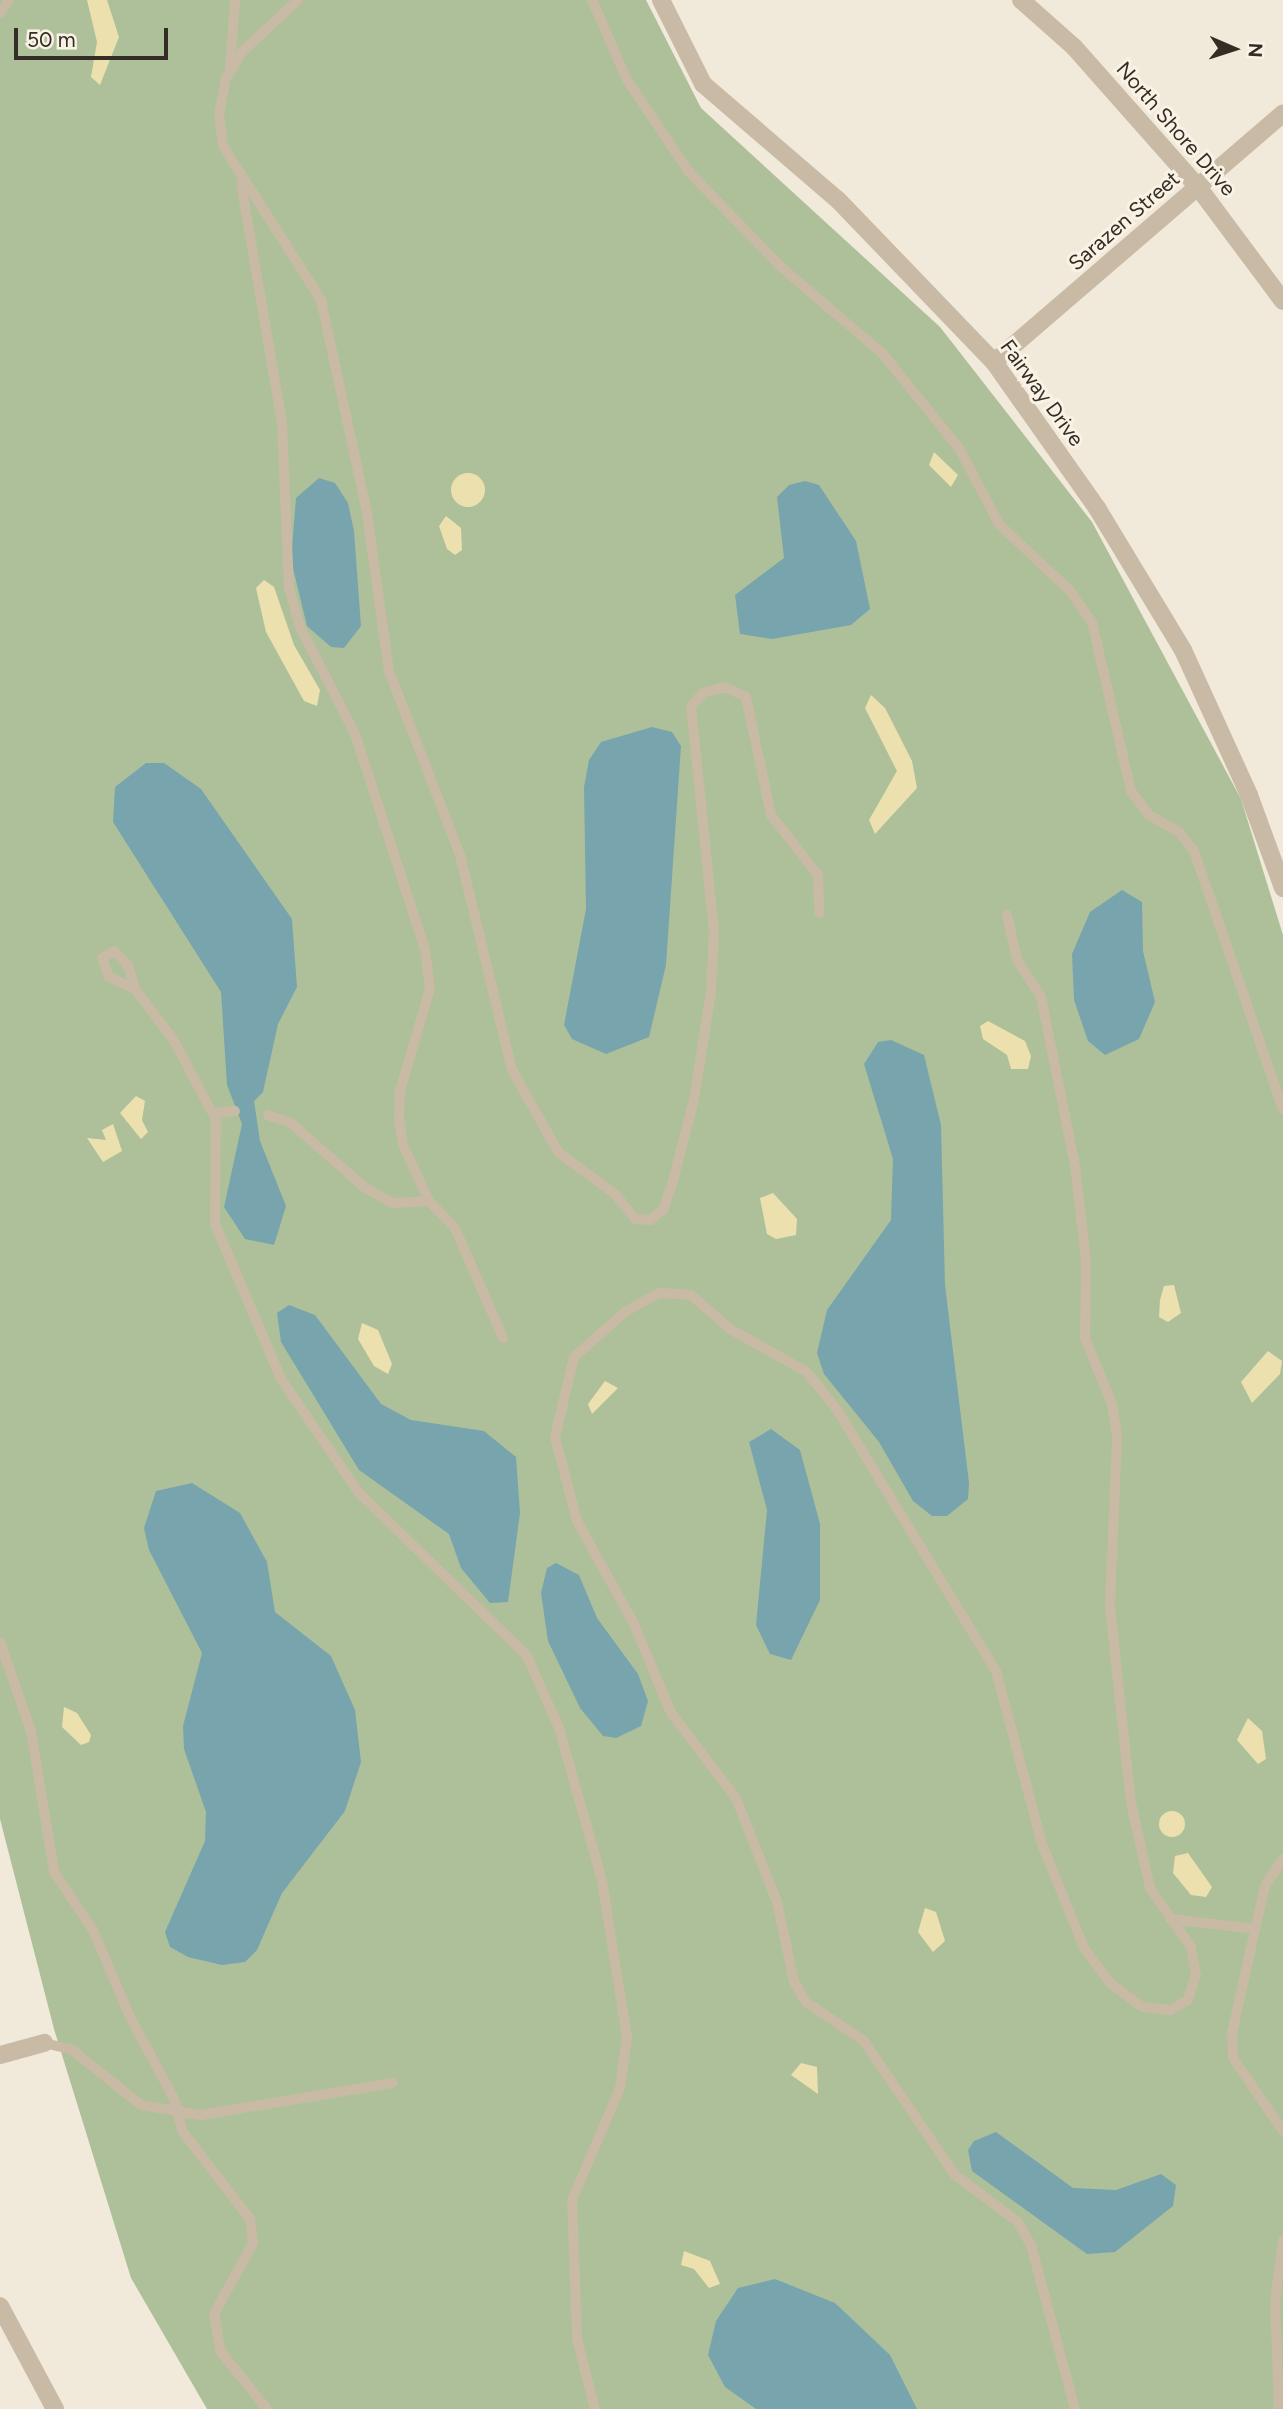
<!DOCTYPE html>
<html>
<head>
<meta charset="utf-8">
<style>
  body { margin:0 }
  #map { position:relative; width:1283px; height:2409px; overflow:hidden; background:#f1e9d9; font-family:Figtree,sans-serif }
  div>[style] { position:absolute }
  [style*='--x'] { left:calc(var(--x)*1px); top:calc(var(--y)*1px); width:calc(var(--w)*1px); rotate:calc(var(--a)*1deg) }
  .green>* { inset:0; background:#adc099 }
  .sand>* { inset:0; background:#ede0af }
  .round { border-radius:50% }
  .water>* { inset:0; background:#78a4ae }
  .lane>* { height:10px; margin:-5px; padding:0 5px; transform-origin:5px; border-radius:5px; background:#c9baa5 }
  .street>* { height:18px; margin:-9px; padding:0 9px; transform-origin:9px; border-radius:9px; background:#c9baa5 }
  span { translate:-50% -50%; white-space:nowrap; text-align:center; line-height:1.15; -webkit-text-stroke:6px #f9f2e5; paint-order:stroke }
  .street-label { font-size:21px; color:#342d26 }
  .north { position:absolute; left:1199px; top:14px; width:70px; height:70px; -webkit-text-stroke:5px #f9f2e5; paint-order:stroke; rotate:93deg; font-size:19px; font-weight:700; line-height:28px; text-align:center; color:#342d26 }
  .north::after { content:''; display:block; margin:auto; width:24px; height:32px; background:#342d26; clip-path:polygon(50% 0,100% 100%,50% 72%,0 100%) }
  .scale { position:absolute; left:14px; top:28px; width:154px; height:32px; box-sizing:border-box; border:4px solid #342d26; border-top:0; padding-left:9px; font-size:21px; line-height:24px; white-space:nowrap; color:#342d26; -webkit-text-stroke:5px #f9f2e5; paint-order:stroke }
</style>
</head>
<body>
<div id="map">
  <div class="green">
    <div style="clip-path:polygon(0 0,646px 0,701px 108px,940px 327px,1092px 522px,1241px 799px,1283px 935px,1283px 2409px,207px 2409px,131px 2278px,54px 2029px,0 1819px)"></div>
  </div>
  <div class="sand">
    <div style="clip-path:polygon(87px 0,107px 0,119px 37px,100px 85px,91px 77px,97px 42px)"></div>
    <div style="clip-path:polygon(934px 452px,958px 475px,951px 487px,929px 465px)"></div>
    <div class="round" style="left:451px;top:473px;width:34px;height:34px"></div>
    <div style="clip-path:polygon(446px 516px,461px 528px,462px 550px,455px 555px,447px 549px,439px 526px)"></div>
    <div style="clip-path:polygon(264px 580px,274px 587px,294px 645px,320px 690px,317px 706px,304px 701px,266px 632px,256px 588px)"></div>
    <div style="clip-path:polygon(871px 695px,885px 708px,912px 761px,917px 788px,875px 834px,869px 820px,897px 771px,865px 708px)"></div>
    <div style="clip-path:polygon(988px 1021px,1025px 1041px,1031px 1056px,1028px 1069px,1011px 1069px,1007px 1055px,983px 1039px,980px 1026px)"></div>
    <div style="clip-path:polygon(136px 1096px,145px 1101px,142px 1120px,148px 1132px,141px 1139px,120px 1113px)"></div>
    <div style="clip-path:polygon(113px 1124px,122px 1151px,103px 1162px,87px 1138px,106px 1140px,102px 1130px)"></div>
    <div style="clip-path:polygon(773px 1193px,797px 1219px,796px 1235px,776px 1239px,767px 1234px,760px 1198px)"></div>
    <div style="clip-path:polygon(1174px 1285px,1181px 1313px,1168px 1322px,1159px 1317px,1160px 1300px,1164px 1286px)"></div>
    <div style="clip-path:polygon(362px 1323px,378px 1330px,392px 1364px,388px 1374px,374px 1366px,358px 1339px)"></div>
    <div style="clip-path:polygon(1268px 1351px,1282px 1361px,1280px 1374px,1252px 1403px,1241px 1382px)"></div>
    <div style="clip-path:polygon(605px 1381px,618px 1388px,592px 1414px,588px 1404px)"></div>
    <div style="clip-path:polygon(64px 1707px,77px 1713px,91px 1735px,89px 1742px,81px 1745px,62px 1727px)"></div>
    <div style="clip-path:polygon(1248px 1718px,1262px 1731px,1266px 1759px,1258px 1764px,1237px 1740px)"></div>
    <div class="round" style="left:1159px;top:1811px;width:26px;height:26px"></div>
    <div style="clip-path:polygon(1188px 1853px,1212px 1887px,1206px 1897px,1191px 1895px,1173px 1873px,1175px 1856px)"></div>
    <div style="clip-path:polygon(925px 1908px,936px 1912px,945px 1941px,933px 1952px,918px 1932px)"></div>
    <div style="clip-path:polygon(801px 2063px,817px 2067px,818px 2094px,791px 2075px)"></div>
    <div style="clip-path:polygon(684px 2251px,710px 2261px,720px 2284px,709px 2288px,694px 2269px,681px 2265px)"></div>
  </div>
  <div class="water">
    <div style="clip-path:polygon(319px 478px,335px 483px,348px 503px,354px 531px,361px 626px,344px 648px,331px 647px,307px 626px,291px 560px,296px 498px)"></div>
    <div style="clip-path:polygon(805px 481px,819px 485px,856px 541px,870px 609px,851px 625px,772px 639px,740px 634px,735px 595px,784px 558px,777px 497px,789px 485px)"></div>
    <div style="clip-path:polygon(652px 727px,672px 732px,681px 746px,666px 965px,649px 1037px,606px 1054px,572px 1039px,564px 1025px,586px 909px,584px 787px,589px 760px,601px 742px)"></div>
    <div style="clip-path:polygon(146px 763px,164px 763px,201px 789px,292px 919px,297px 987px,278px 1024px,263px 1092px,254px 1101px,260px 1141px,286px 1206px,274px 1245px,245px 1239px,224px 1207px,242px 1124px,227px 1085px,221px 992px,113px 822px,115px 787px)"></div>
    <div style="clip-path:polygon(1122px 890px,1142px 902px,1143px 951px,1155px 1002px,1139px 1039px,1105px 1055px,1088px 1041px,1074px 1000px,1072px 954px,1090px 912px)"></div>
    <div style="clip-path:polygon(891px 1040px,924px 1055px,941px 1125px,945px 1285px,969px 1483px,968px 1499px,947px 1516px,932px 1516px,913px 1501px,879px 1442px,824px 1374px,817px 1353px,827px 1310px,891px 1220px,893px 1159px,864px 1064px,878px 1042px)"></div>
    <div style="clip-path:polygon(289px 1305px,315px 1315px,381px 1404px,411px 1420px,484px 1431px,516px 1457px,520px 1513px,508px 1602px,490px 1603px,461px 1568px,449px 1534px,359px 1470px,281px 1342px,277px 1313px)"></div>
    <div style="clip-path:polygon(771px 1429px,800px 1450px,820px 1524px,820px 1600px,791px 1660px,770px 1654px,756px 1625px,767px 1510px,749px 1442px)"></div>
    <div style="clip-path:polygon(192px 1483px,240px 1513px,267px 1562px,275px 1612px,331px 1656px,355px 1710px,361px 1762px,345px 1811px,282px 1893px,257px 1950px,245px 1962px,222px 1965px,188px 1957px,170px 1947px,165px 1932px,205px 1841px,206px 1812px,184px 1749px,183px 1726px,202px 1653px,149px 1550px,144px 1528px,156px 1491px)"></div>
    <div style="clip-path:polygon(556px 1563px,579px 1575px,597px 1618px,638px 1674px,648px 1701px,641px 1726px,616px 1738px,603px 1736px,580px 1708px,548px 1641px,541px 1593px,547px 1568px)"></div>
    <div style="clip-path:polygon(996px 2132px,1073px 2188px,1116px 2190px,1161px 2174px,1176px 2185px,1173px 2206px,1115px 2252px,1087px 2254px,972px 2171px,968px 2150px,974px 2141px)"></div>
    <div style="clip-path:polygon(775px 2279px,835px 2303px,890px 2355px,917px 2409px,756px 2409px,725px 2387px,708px 2355px,716px 2321px,738px 2288px)"></div>
  </div>
  <div class="lane">
    <div style="--x:298;--y:0;--w:75;--a:137.2"></div>
    <div style="--x:243;--y:51;--w:32;--a:122"></div>
    <div style="--x:226;--y:78;--w:37;--a:101"></div>
    <div style="--x:219;--y:114;--w:32;--a:83"></div>
    <div style="--x:223;--y:146;--w:183;--a:57.5"></div>
    <div style="--x:321;--y:300;--w:218;--a:77.8"></div>
    <div style="--x:367;--y:513;--w:160;--a:82.1"></div>
    <div style="--x:389;--y:671;--w:197;--a:68.9"></div>
    <div style="--x:460;--y:855;--w:221;--a:76.4"></div>
    <div style="--x:512;--y:1070;--w:95;--a:60.5"></div>
    <div style="--x:559;--y:1153;--w:69;--a:36.2"></div>
    <div style="--x:615;--y:1194;--w:32;--a:51"></div>
    <div style="--x:635;--y:1219;--w:15;--a:4"></div>
    <div style="--x:650;--y:1220;--w:16;--a:-38"></div>
    <div style="--x:663;--y:1210;--w:28;--a:-71"></div>
    <div style="--x:672;--y:1184;--w:87;--a:-75.3"></div>
    <div style="--x:694;--y:1100;--w:109;--a:-81.1"></div>
    <div style="--x:711;--y:992;--w:60;--a:-87.1"></div>
    <div style="--x:714;--y:932;--w:227;--a:-95.8"></div>
    <div style="--x:691;--y:706;--w:19;--a:-47"></div>
    <div style="--x:704;--y:692;--w:22;--a:-13"></div>
    <div style="--x:725;--y:687;--w:23;--a:25"></div>
    <div style="--x:746;--y:697;--w:121;--a:78"></div>
    <div style="--x:771;--y:815;--w:76;--a:51.9"></div>
    <div style="--x:818;--y:875;--w:38;--a:88"></div>
    <div style="--x:592;--y:0;--w:87;--a:66.4"></div>
    <div style="--x:627;--y:80;--w:111;--a:56"></div>
    <div style="--x:689;--y:172;--w:131;--a:45.9"></div>
    <div style="--x:780;--y:266;--w:134;--a:40.5"></div>
    <div style="--x:882;--y:353;--w:122;--a:51"></div>
    <div style="--x:959;--y:448;--w:86;--a:62.2"></div>
    <div style="--x:999;--y:524;--w:98;--a:43.3"></div>
    <div style="--x:1070;--y:591;--w:38;--a:55"></div>
    <div style="--x:1092;--y:622;--w:173;--a:77"></div>
    <div style="--x:1131;--y:791;--w:30;--a:53"></div>
    <div style="--x:1149;--y:815;--w:36;--a:30"></div>
    <div style="--x:1180;--y:833;--w:23;--a:52"></div>
    <div style="--x:1194;--y:851;--w:273;--a:71"></div>
    <div style="--x:0;--y:13;--w:16;--a:-55"></div>
    <div style="--x:230;--y:70;--w:70;--a:-85.9"></div>
    <div style="--x:241;--y:183;--w:242;--a:80.3"></div>
    <div style="--x:282;--y:422;--w:166;--a:87.6"></div>
    <div style="--x:289;--y:588;--w:41;--a:74.2"></div>
    <div style="--x:300;--y:627;--w:120;--a:62.8"></div>
    <div style="--x:355;--y:734;--w:226;--a:72"></div>
    <div style="--x:425;--y:949;--w:40;--a:82.9"></div>
    <div style="--x:430;--y:989;--w:105;--a:106.5"></div>
    <div style="--x:400;--y:1090;--w:28;--a:92"></div>
    <div style="--x:399;--y:1118;--w:27;--a:82"></div>
    <div style="--x:403;--y:1145;--w:62;--a:65.1"></div>
    <div style="--x:429;--y:1201;--w:37;--a:177"></div>
    <div style="--x:392;--y:1203;--w:32;--a:-150"></div>
    <div style="--x:364;--y:1187;--w:97;--a:-138.8"></div>
    <div style="--x:291;--y:1123;--w:24;--a:-161"></div>
    <div style="--x:1007;--y:915;--w:46;--a:77.5"></div>
    <div style="--x:1017;--y:960;--w:44;--a:57"></div>
    <div style="--x:1041;--y:997;--w:171;--a:78.6"></div>
    <div style="--x:1075;--y:1165;--w:97;--a:83.5"></div>
    <div style="--x:1086;--y:1261;--w:77;--a:90.7"></div>
    <div style="--x:1085;--y:1338;--w:71;--a:67.8"></div>
    <div style="--x:1112;--y:1404;--w:33;--a:81"></div>
    <div style="--x:1117;--y:1437;--w:170;--a:92.4"></div>
    <div style="--x:1110;--y:1607;--w:197;--a:83.9"></div>
    <div style="--x:1131;--y:1803;--w:87;--a:77.4"></div>
    <div style="--x:1150;--y:1888;--w:72;--a:55.2"></div>
    <div style="--x:1191;--y:1947;--w:27;--a:80"></div>
    <div style="--x:1196;--y:1974;--w:27;--a:107"></div>
    <div style="--x:1188;--y:2000;--w:20;--a:150"></div>
    <div style="--x:1171;--y:2010;--w:29;--a:-174"></div>
    <div style="--x:1142;--y:2007;--w:39;--a:-143"></div>
    <div style="--x:1111;--y:1984;--w:45;--a:-126.9"></div>
    <div style="--x:1084;--y:1948;--w:112;--a:-112"></div>
    <div style="--x:1042;--y:1844;--w:179;--a:-104.9"></div>
    <div style="--x:996;--y:1671;--w:306;--a:-121.3"></div>
    <div style="--x:837;--y:1410;--w:48;--a:-128.3"></div>
    <div style="--x:807;--y:1372;--w:88;--a:-150.8"></div>
    <div style="--x:730;--y:1329;--w:52;--a:-138.9"></div>
    <div style="--x:691;--y:1295;--w:32;--a:-176"></div>
    <div style="--x:659;--y:1293;--w:39;--a:151"></div>
    <div style="--x:625;--y:1312;--w:68;--a:138.6"></div>
    <div style="--x:574;--y:1357;--w:82;--a:103.4"></div>
    <div style="--x:555;--y:1437;--w:87;--a:75.3"></div>
    <div style="--x:577;--y:1521;--w:118;--a:61"></div>
    <div style="--x:634;--y:1624;--w:96;--a:67.4"></div>
    <div style="--x:671;--y:1713;--w:107;--a:52.6"></div>
    <div style="--x:736;--y:1798;--w:112;--a:68.5"></div>
    <div style="--x:777;--y:1902;--w:82;--a:78"></div>
    <div style="--x:794;--y:1982;--w:23;--a:59"></div>
    <div style="--x:806;--y:2002;--w:70;--a:33.9"></div>
    <div style="--x:864;--y:2041;--w:161;--a:55.9"></div>
    <div style="--x:954;--y:2174;--w:80;--a:36.9"></div>
    <div style="--x:1018;--y:2222;--w:26;--a:61"></div>
    <div style="--x:1031;--y:2245;--w:170;--a:75"></div>
    <div style="--x:135;--y:989;--w:29;--a:-155"></div>
    <div style="--x:109;--y:977;--w:20;--a:-110"></div>
    <div style="--x:102;--y:958;--w:14;--a:-30"></div>
    <div style="--x:114;--y:951;--w:20;--a:45"></div>
    <div style="--x:128;--y:965;--w:25;--a:74"></div>
    <div style="--x:135;--y:989;--w:63;--a:52.8"></div>
    <div style="--x:173;--y:1039;--w:92;--a:62"></div>
    <div style="--x:216;--y:1120;--w:104;--a:90.6"></div>
    <div style="--x:215;--y:1224;--w:168;--a:66.9"></div>
    <div style="--x:281;--y:1379;--w:138;--a:55.6"></div>
    <div style="--x:359;--y:1493;--w:234;--a:44.1"></div>
    <div style="--x:527;--y:1656;--w:79;--a:66"></div>
    <div style="--x:559;--y:1728;--w:159;--a:74.3"></div>
    <div style="--x:602;--y:1881;--w:158;--a:80.9"></div>
    <div style="--x:627;--y:2037;--w:51;--a:97.8"></div>
    <div style="--x:620;--y:2088;--w:122;--a:113.2"></div>
    <div style="--x:572;--y:2200;--w:139;--a:87.9"></div>
    <div style="--x:577;--y:2339;--w:72;--a:75.6"></div>
    <div style="--x:213;--y:1113;--w:22;--a:-5"></div>
    <div style="--x:429;--y:1201;--w:37;--a:46"></div>
    <div style="--x:455;--y:1228;--w:120;--a:66.4"></div>
    <div style="--x:0;--y:1642;--w:94;--a:70.8"></div>
    <div style="--x:31;--y:1731;--w:143;--a:80.7"></div>
    <div style="--x:54;--y:1872;--w:70;--a:56.1"></div>
    <div style="--x:93;--y:1930;--w:92;--a:67"></div>
    <div style="--x:129;--y:2015;--w:95;--a:61.8"></div>
    <div style="--x:174;--y:2099;--w:34;--a:75"></div>
    <div style="--x:183;--y:2132;--w:110;--a:52.4"></div>
    <div style="--x:250;--y:2219;--w:24;--a:83"></div>
    <div style="--x:253;--y:2243;--w:81;--a:118.8"></div>
    <div style="--x:214;--y:2314;--w:39;--a:80"></div>
    <div style="--x:221;--y:2352;--w:73;--a:51.1"></div>
    <div style="--x:1283;--y:1859;--w:32;--a:124"></div>
    <div style="--x:1265;--y:1886;--w:151;--a:102.7"></div>
    <div style="--x:1232;--y:2033;--w:25;--a:88"></div>
    <div style="--x:1233;--y:2058;--w:88;--a:55.6"></div>
    <div style="--x:1170;--y:1919;--w:86;--a:6.7"></div>
    <div style="--x:44;--y:2043;--w:28;--a:13"></div>
    <div style="--x:71;--y:2049;--w:90;--a:38.7"></div>
    <div style="--x:141;--y:2105;--w:61;--a:9.5"></div>
    <div style="--x:201;--y:2115;--w:194;--a:-9.5"></div>
    <div style="--x:1279;--y:2409;--w:108;--a:-92.1"></div>
    <div style="--x:1275;--y:2301;--w:61;--a:-82.4"></div>
  </div>
  <div class="street">
    <div style="--x:661;--y:0;--w:94;--a:63.4"></div>
    <div style="--x:703;--y:84;--w:179;--a:40.7"></div>
    <div style="--x:839;--y:201;--w:223;--a:46.1"></div>
    <div style="--x:994;--y:362;--w:179;--a:54.8"></div>
    <div style="--x:1097;--y:508;--w:166;--a:58.8"></div>
    <div style="--x:1183;--y:650;--w:159;--a:65.5"></div>
    <div style="--x:1249;--y:795;--w:99;--a:69.9"></div>
    <div style="--x:1021;--y:0;--w:71;--a:41.6"></div>
    <div style="--x:1074;--y:47;--w:187;--a:48.5"></div>
    <div style="--x:1198;--y:187;--w:142;--a:53.3"></div>
    <div style="--x:994;--y:362;--w:381;--a:-40.7"></div>
    <div style="--x:0;--y:2055;--w:46;--a:-15.3"></div>
    <div style="--x:0;--y:2306;--w:117;--a:61.9"></div>
  </div>
  <div class="street-label">
    <span style="left:1176px;top:129px;rotate:49deg">North Shore Drive</span>
    <span style="left:1124px;top:221px;rotate:-41deg">Sarazen Street</span>
    <span style="left:1042px;top:393px;rotate:54deg">Fairway Drive</span>
  </div>
  <div class="north">N</div>
  <div class="scale">50 m</div>
</div>
</body>
</html>
